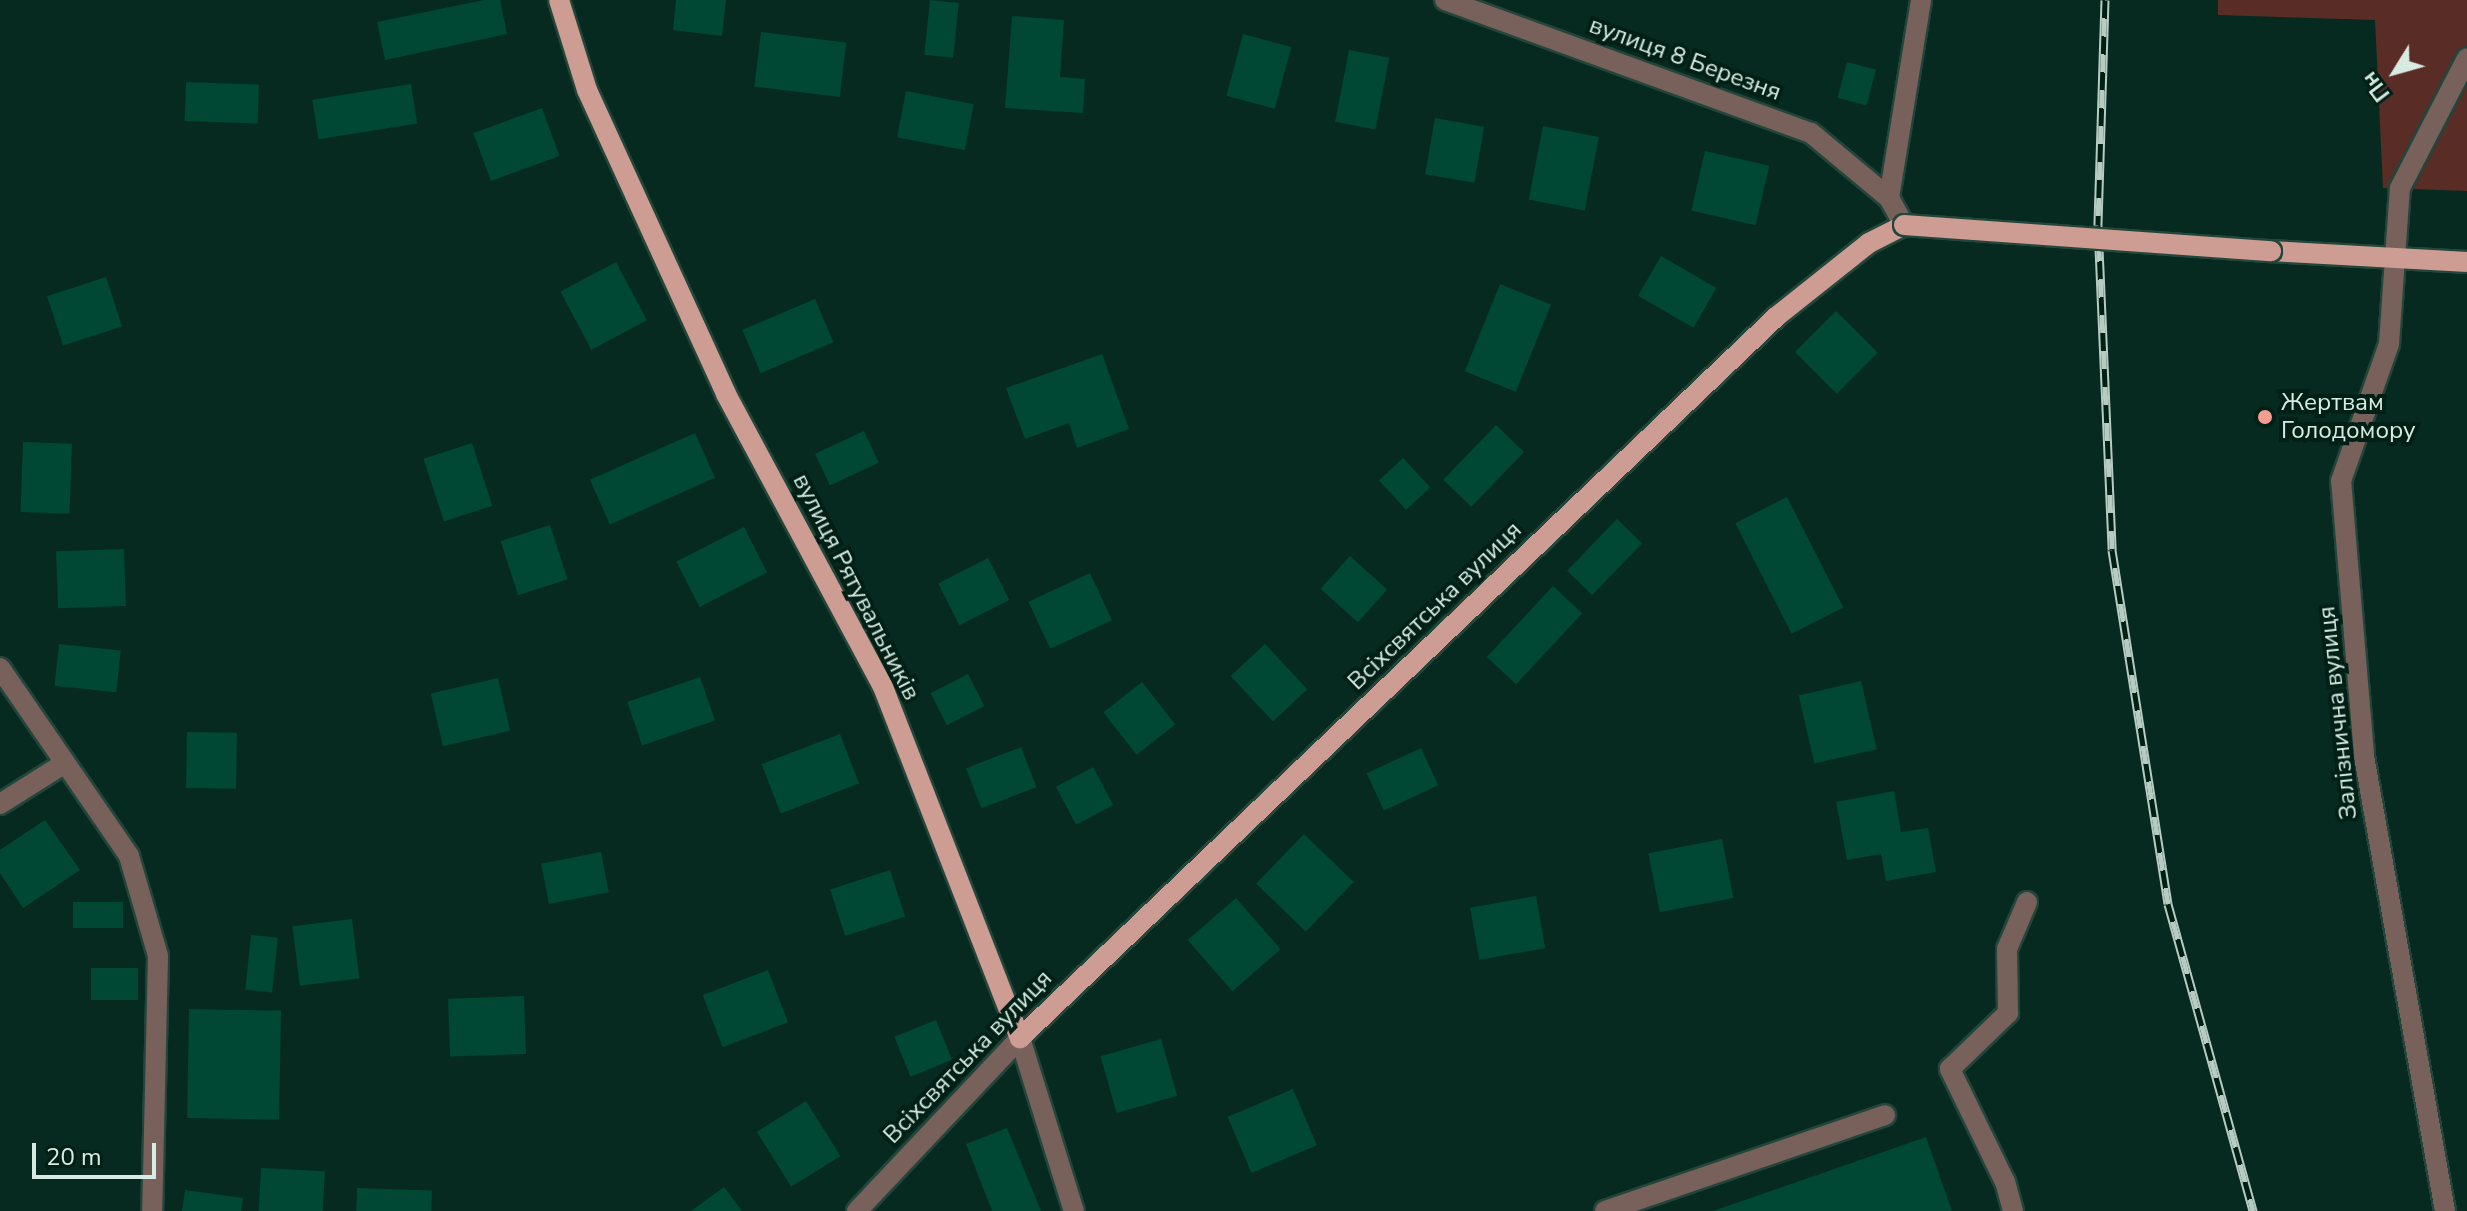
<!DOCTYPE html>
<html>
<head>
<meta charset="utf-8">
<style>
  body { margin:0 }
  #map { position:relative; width:2467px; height:1211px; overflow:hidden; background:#062a1f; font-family:"Nunito Sans",sans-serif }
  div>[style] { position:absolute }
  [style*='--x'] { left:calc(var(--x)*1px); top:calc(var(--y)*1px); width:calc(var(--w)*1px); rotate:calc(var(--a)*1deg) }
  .green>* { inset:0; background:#592c25 }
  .building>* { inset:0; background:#004734; transform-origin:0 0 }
  .roads { filter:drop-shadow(2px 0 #23453a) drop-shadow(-2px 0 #23453a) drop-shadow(0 2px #23453a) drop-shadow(0 -2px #23453a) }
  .minor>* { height:20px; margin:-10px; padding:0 10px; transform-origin:10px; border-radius:10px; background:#78605b }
  .major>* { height:20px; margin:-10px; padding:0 10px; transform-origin:10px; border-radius:10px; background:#cd9c93 }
  .rail>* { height:9px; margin-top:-4.5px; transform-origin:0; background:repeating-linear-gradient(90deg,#002016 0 18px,#b6ccc3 0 36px); box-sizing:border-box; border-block:2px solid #b6ccc3 }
  .bridges { filter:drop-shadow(2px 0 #23453a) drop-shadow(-2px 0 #23453a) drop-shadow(0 2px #23453a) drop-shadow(0 -2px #23453a) }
  .major-bridge>* { height:20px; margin:-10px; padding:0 10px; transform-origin:10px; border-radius:10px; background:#cd9c93 }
  .dots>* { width:22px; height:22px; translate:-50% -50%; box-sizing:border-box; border:4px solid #002016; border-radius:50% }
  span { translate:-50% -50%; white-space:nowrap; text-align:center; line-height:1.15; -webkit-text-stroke:8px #002016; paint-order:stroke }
  .street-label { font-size:24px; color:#d8ebe3 }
  .poi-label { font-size:24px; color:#d8ebe3 }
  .left { translate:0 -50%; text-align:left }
  .north { position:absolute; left:2355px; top:32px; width:80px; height:80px; -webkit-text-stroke:6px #002016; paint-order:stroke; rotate:233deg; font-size:22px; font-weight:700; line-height:32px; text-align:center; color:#d8ebe3 }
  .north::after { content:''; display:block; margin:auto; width:28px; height:36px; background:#d8ebe3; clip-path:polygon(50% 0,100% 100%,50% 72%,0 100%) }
  .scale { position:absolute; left:32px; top:1143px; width:124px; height:36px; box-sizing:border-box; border:4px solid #d8ebe3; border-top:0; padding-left:10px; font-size:24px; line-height:28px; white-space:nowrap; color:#d8ebe3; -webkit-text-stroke:6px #002016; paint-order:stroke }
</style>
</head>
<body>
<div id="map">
  <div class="green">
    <div style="clip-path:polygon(2218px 0,2467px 0,2467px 191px,2383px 188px,2375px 20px,2218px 15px)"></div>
  </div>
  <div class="building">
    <div style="clip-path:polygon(484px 0,500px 0,507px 34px,385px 60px,377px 22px)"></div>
    <div style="clip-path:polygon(676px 0,726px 0,722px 36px,673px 30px)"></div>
    <div style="left:930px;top:0;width:29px;height:55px;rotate:6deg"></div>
    <div style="clip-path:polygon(1012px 16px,1064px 20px,1060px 77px,1085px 79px,1083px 113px,1005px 108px)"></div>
    <div style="left:761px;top:32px;width:86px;height:55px;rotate:7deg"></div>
    <div style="left:1243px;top:34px;width:50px;height:64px;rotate:15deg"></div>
    <div style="left:1349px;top:50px;width:41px;height:73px;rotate:11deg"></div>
    <div style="left:1847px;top:62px;width:30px;height:37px;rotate:15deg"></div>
    <div style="left:186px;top:82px;width:73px;height:39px;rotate:2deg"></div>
    <div style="left:411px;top:84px;width:40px;height:100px;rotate:81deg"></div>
    <div style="left:906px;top:91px;width:69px;height:47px;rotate:11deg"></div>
    <div style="left:542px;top:108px;width:51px;height:73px;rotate:70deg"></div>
    <div style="left:1435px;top:118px;width:50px;height:57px;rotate:10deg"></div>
    <div style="left:1543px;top:126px;width:57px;height:75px;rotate:11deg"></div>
    <div style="left:1705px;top:151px;width:66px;height:61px;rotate:13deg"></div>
    <div style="left:1661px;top:256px;width:64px;height:46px;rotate:30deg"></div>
    <div style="left:616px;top:262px;width:66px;height:63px;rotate:62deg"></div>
    <div style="left:106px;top:277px;width:52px;height:62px;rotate:72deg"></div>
    <div style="left:1500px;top:284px;width:55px;height:94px;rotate:22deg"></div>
    <div style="left:815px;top:299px;width:47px;height:79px;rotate:67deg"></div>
    <div style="left:1836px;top:311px;width:59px;height:58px;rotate:45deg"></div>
    <div style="clip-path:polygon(1102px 354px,1129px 429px,1077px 448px,1069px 423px,1025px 439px,1006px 388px)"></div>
    <div style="left:1496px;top:425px;width:39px;height:76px;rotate:44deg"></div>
    <div style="left:864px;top:431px;width:35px;height:54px;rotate:65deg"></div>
    <div style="left:695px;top:433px;width:49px;height:115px;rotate:66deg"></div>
    <div style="left:23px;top:442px;width:49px;height:70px;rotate:2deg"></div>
    <div style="left:472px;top:443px;width:66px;height:51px;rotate:72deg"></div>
    <div style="left:1403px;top:458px;width:40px;height:33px;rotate:47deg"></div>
    <div style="left:1787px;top:497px;width:124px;height:58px;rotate:63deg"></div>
    <div style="left:1617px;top:519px;width:35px;height:72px;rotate:44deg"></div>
    <div style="left:550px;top:525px;width:57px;height:52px;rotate:72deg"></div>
    <div style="left:744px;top:527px;width:51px;height:76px;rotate:63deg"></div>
    <div style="left:124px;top:549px;width:57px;height:68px;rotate:88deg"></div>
    <div style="left:1350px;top:556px;width:50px;height:44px;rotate:42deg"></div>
    <div style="left:988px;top:558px;width:47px;height:56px;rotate:63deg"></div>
    <div style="left:1090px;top:573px;width:52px;height:68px;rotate:65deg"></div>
    <div style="left:1553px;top:586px;width:40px;height:97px;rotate:43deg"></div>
    <div style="left:59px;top:644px;width:62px;height:42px;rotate:6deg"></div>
    <div style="left:1265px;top:644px;width:62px;height:47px;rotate:47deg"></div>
    <div style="left:968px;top:674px;width:36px;height:42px;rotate:63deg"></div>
    <div style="left:700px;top:677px;width:46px;height:77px;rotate:71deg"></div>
    <div style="left:498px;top:678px;width:54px;height:69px;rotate:77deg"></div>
    <div style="left:1861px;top:681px;width:70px;height:64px;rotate:77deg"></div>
    <div style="left:1142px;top:682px;width:54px;height:49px;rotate:52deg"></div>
    <div style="left:187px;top:732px;width:50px;height:56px;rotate:1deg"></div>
    <div style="left:840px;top:734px;width:53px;height:84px;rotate:69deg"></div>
    <div style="left:1021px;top:747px;width:43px;height:59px;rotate:69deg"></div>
    <div style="left:1421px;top:748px;width:41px;height:60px;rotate:65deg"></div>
    <div style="left:1093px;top:767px;width:43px;height:42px;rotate:62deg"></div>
    <div style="clip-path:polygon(1894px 791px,1901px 832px,1928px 828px,1936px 872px,1886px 881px,1881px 854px,1847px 860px,1836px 802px)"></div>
    <div style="clip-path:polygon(45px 820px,80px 870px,23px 908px,0 873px,0 850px)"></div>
    <div style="left:1304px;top:834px;width:69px;height:69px;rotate:44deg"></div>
    <div style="left:1722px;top:839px;width:60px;height:75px;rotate:79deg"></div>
    <div style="left:601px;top:852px;width:41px;height:61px;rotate:79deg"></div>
    <div style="left:890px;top:870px;width:49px;height:63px;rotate:72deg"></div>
    <div style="left:1536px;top:896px;width:53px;height:67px;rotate:80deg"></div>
    <div style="left:1236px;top:898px;width:68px;height:64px;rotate:49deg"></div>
    <div style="left:73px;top:902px;width:50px;height:26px"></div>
    <div style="left:352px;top:919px;width:60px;height:60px;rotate:83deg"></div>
    <div style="left:251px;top:935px;width:27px;height:55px;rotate:6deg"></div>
    <div style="left:91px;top:968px;width:47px;height:32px"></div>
    <div style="left:768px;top:970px;width:56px;height:70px;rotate:69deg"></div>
    <div style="left:524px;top:996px;width:58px;height:76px;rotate:88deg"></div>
    <div style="left:189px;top:1009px;width:92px;height:109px;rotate:1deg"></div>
    <div style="left:936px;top:1020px;width:43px;height:45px;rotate:68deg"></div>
    <div style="left:1161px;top:1039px;width:59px;height:63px;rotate:74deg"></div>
    <div style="left:1293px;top:1089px;width:61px;height:71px;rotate:67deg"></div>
    <div style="left:806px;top:1101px;width:65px;height:58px;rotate:58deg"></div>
    <div style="clip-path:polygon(1007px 1128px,1041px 1211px,992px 1211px,966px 1144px)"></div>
    <div style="clip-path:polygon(1926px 1137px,1952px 1211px,1713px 1211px)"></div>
    <div style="left:261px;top:1168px;width:64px;height:43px;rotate:3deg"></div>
    <div style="clip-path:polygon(724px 1187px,742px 1211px,691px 1211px)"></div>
    <div style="left:357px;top:1188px;width:75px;height:23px;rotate:2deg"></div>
    <div style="clip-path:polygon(185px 1190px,243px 1198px,241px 1211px,182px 1211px)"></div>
  </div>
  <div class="roads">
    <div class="minor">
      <div style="--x:1445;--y:0;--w:389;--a:20"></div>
      <div style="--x:1811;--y:133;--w:102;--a:39.8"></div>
      <div style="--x:1904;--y:225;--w:31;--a:-119"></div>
      <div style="--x:1889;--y:198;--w:201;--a:-80.8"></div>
      <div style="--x:0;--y:668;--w:228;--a:55.5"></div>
      <div style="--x:129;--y:856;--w:104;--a:73.8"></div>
      <div style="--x:158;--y:956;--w:255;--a:91.3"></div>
      <div style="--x:0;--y:804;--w:77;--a:-32.2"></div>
      <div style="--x:857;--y:1211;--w:238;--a:-46.7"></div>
      <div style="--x:1020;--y:1038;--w:181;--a:72.7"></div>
      <div style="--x:1605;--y:1211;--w:296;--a:-18.9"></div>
      <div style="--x:2013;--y:1211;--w:30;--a:-105"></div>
      <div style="--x:2005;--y:1182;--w:126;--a:-116"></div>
      <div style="--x:1950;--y:1069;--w:81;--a:-44"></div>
      <div style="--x:2008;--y:1013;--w:64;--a:-90.9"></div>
      <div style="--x:2007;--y:949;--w:51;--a:-66.9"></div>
      <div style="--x:2445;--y:1211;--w:464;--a:-100.1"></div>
      <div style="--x:2364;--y:754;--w:274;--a:-94.8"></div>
      <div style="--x:2341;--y:481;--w:145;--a:-70.7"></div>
      <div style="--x:2389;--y:344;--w:156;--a:-86"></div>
      <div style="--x:2400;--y:188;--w:146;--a:-62.7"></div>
    </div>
    <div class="major">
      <div style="--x:559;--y:0;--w:94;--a:72.7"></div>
      <div style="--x:587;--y:90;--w:334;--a:65.4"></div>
      <div style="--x:726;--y:394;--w:332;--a:61.8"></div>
      <div style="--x:883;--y:687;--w:377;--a:68.7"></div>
      <div style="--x:1020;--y:1038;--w:1045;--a:-43.64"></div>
      <div style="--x:1776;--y:317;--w:119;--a:-38.5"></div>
      <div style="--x:1869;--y:243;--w:39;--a:-27"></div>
      <div style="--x:2271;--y:251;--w:196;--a:3.2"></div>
    </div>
  </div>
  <div class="rail">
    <div style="--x:2105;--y:0;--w:225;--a:91.8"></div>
    <div style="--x:2098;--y:225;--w:325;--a:87.5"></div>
    <div style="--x:2112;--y:550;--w:358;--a:81"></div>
    <div style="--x:2168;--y:904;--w:319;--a:74.5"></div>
  </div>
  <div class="bridges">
    <div class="major-bridge">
      <div style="--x:1904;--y:225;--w:368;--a:4.1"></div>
    </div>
  </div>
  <div class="dots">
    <div style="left:2265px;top:417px;background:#f59d8f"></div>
  </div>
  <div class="street-label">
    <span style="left:1685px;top:59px;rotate:20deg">вулиця 8 Березня</span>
    <span style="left:856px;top:587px;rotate:63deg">вулиця Рятувальників</span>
    <span style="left:1435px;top:606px;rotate:-44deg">Всіхсвятська вулиця</span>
    <span style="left:2338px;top:713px;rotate:-96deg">Залізнична вулиця</span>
    <span style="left:968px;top:1057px;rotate:-46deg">Всіхсвятська вулиця</span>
  </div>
  <div class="poi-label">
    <span class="left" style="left:2281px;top:417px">Жертвам<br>Голодомору</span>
  </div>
  <div class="north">Пн</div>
  <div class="scale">20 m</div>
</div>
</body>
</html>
